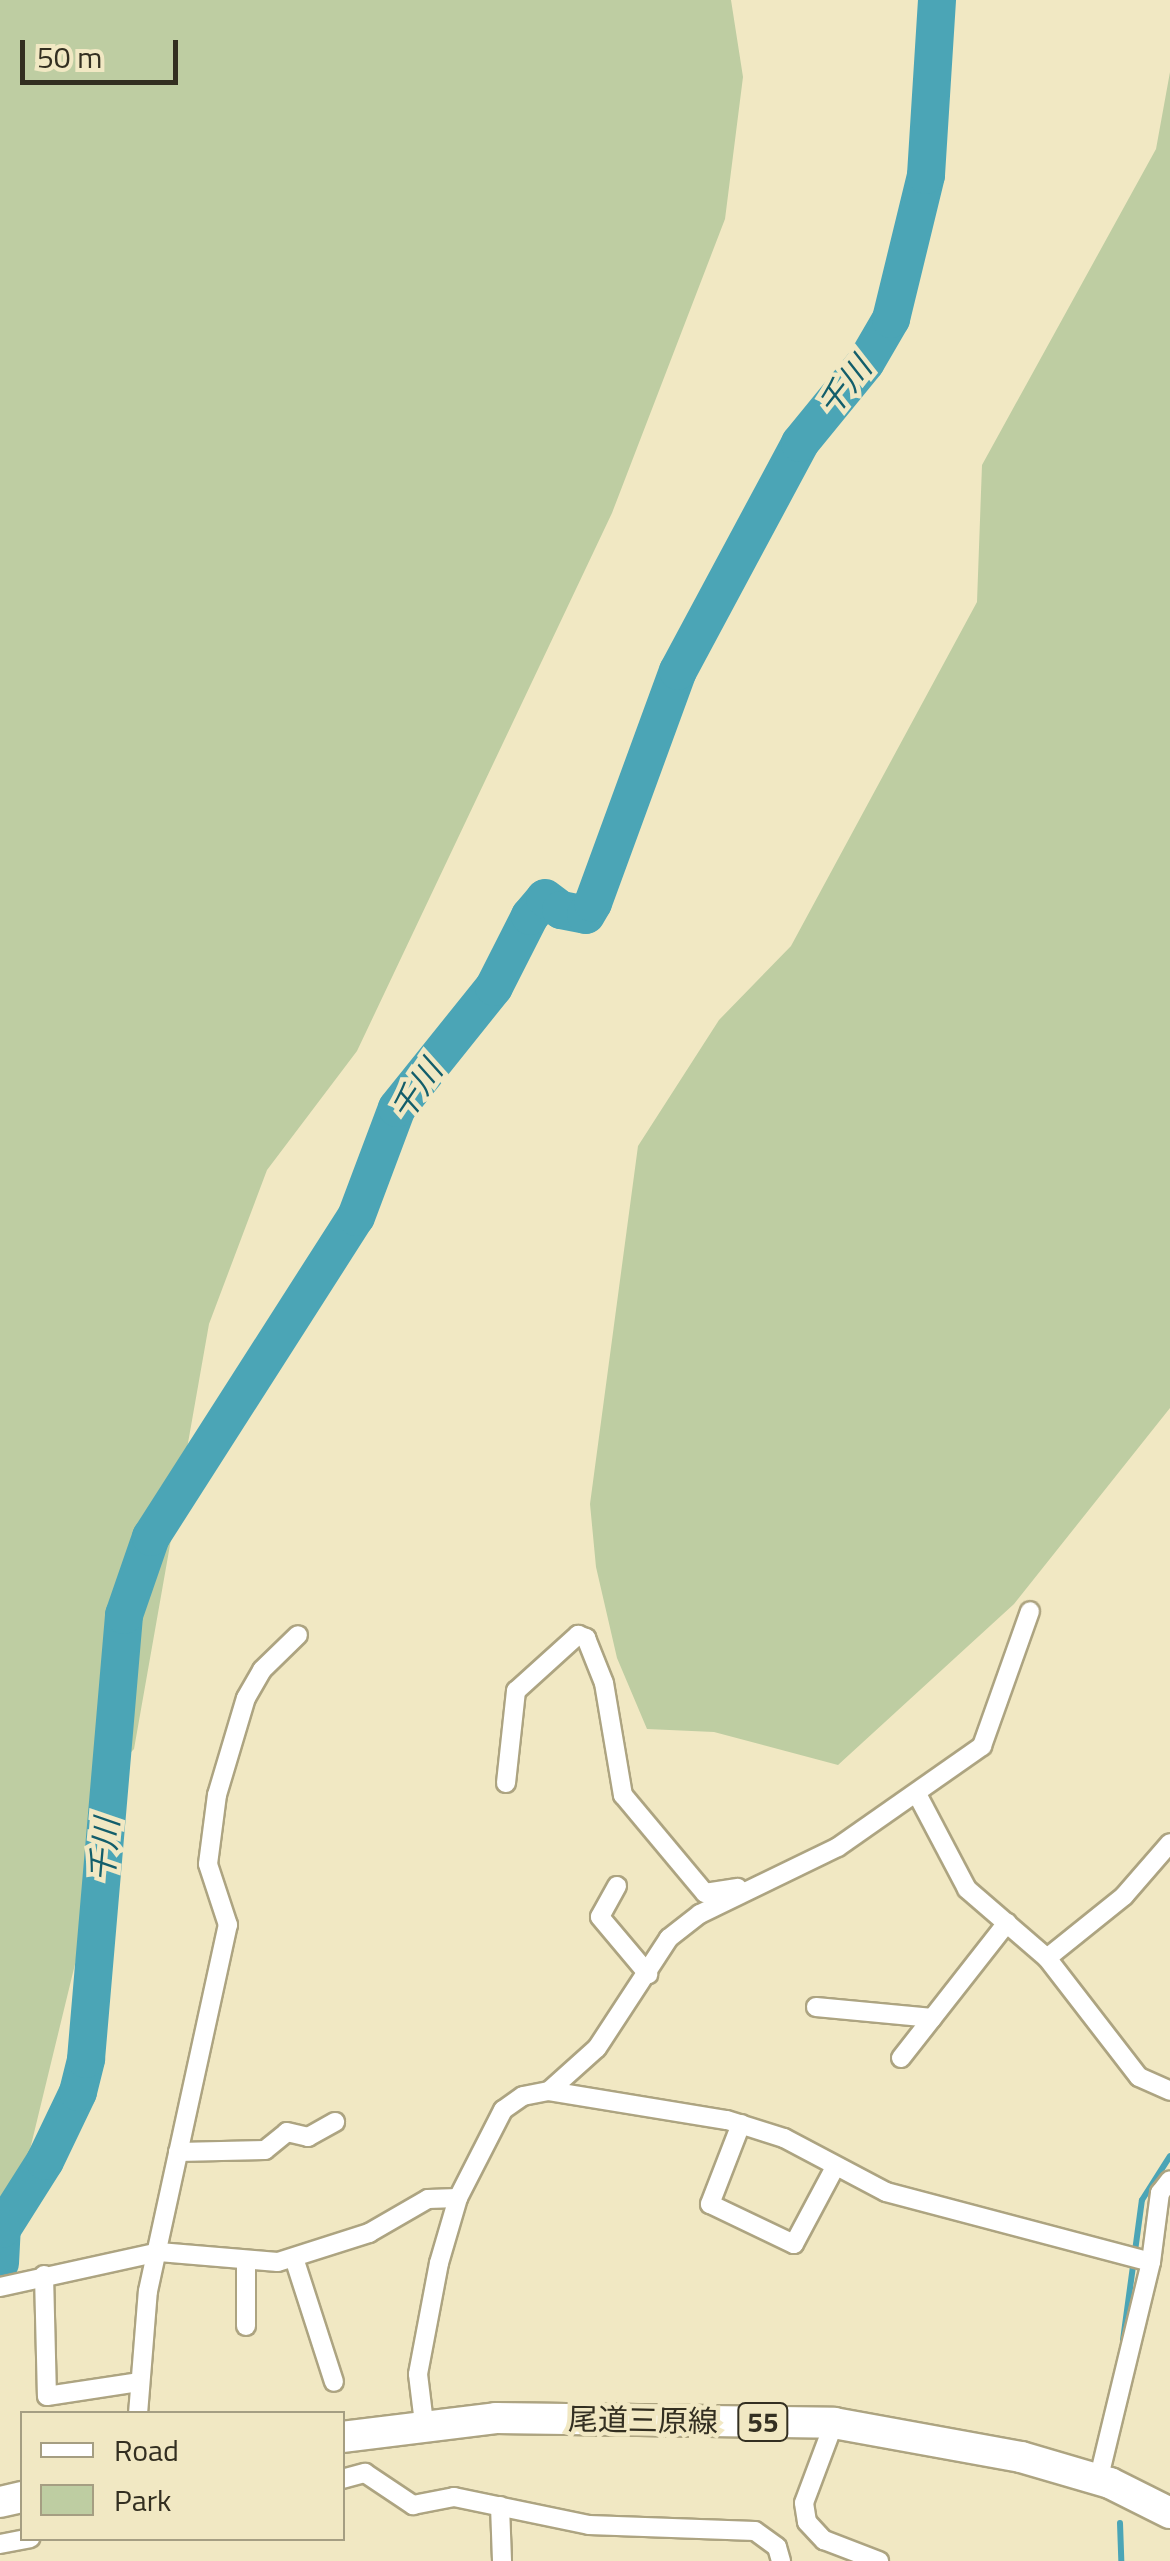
<!DOCTYPE html>
<meta charset="utf-8">
<style>
body{margin:0}
#map{position:relative;width:1170px;height:2561px;overflow:hidden;background:#f1e8c3;font-family:"Titillium Web","Noto Sans JP",sans-serif}
div>[style]{position:absolute}
.green>*{inset:0;background:#becda2}
.stream>*{height:6px;margin:-3px;padding:0 3px;transform-origin:3px;border-radius:3px;background:#4ba5b6}
.river>*{height:38px;margin:-19px;padding:0 19px;transform-origin:19px;border-radius:19px;background:#4ba5b6}
.roads{filter:drop-shadow(2px 0 #ada481) drop-shadow(-2px 0 #ada481) drop-shadow(0 2px #ada481) drop-shadow(0 -2px #ada481)}
.street>*{height:18px;margin:-9px;padding:0 9px;transform-origin:9px;border-radius:9px;background:#fff}
.primary>*{height:30px;margin:-15px;padding:0 15px;transform-origin:15px;border-radius:15px;background:#fff}
span{translate:-50% -50%;white-space:nowrap;text-align:center;line-height:1.15;-webkit-text-stroke:9px #f1e8c3;paint-order:stroke}
.shield-label span{padding:2px 8px;background:#f1e8c3;border:2px solid;border-radius:8px;-webkit-text-stroke-width:0}
.shield-label{font-size:28px;color:#332f21;font-weight:700}
.street-label{font-size:30px;color:#332f21}
.water-label{font-size:32px;color:#135e6b;font-style:italic}
.legend{position:absolute;left:20px;top:2411px;width:325px;height:130px;box-sizing:border-box;background:#f1e8c3;border:2px solid #a59e82;margin:0;padding:12px 18px;list-style:none;font-size:30px;color:#332f21}
.legend li{display:flex;align-items:center;gap:20px;height:50px}
.legend b{width:50px;border:2px solid #a59e82}
.scale{position:absolute;left:20px;top:40px;width:158px;height:45px;box-sizing:border-box;border:5px solid #332f21;border-top:0;padding-left:12px;font-size:30px;line-height:35px;white-space:nowrap;color:#332f21;-webkit-text-stroke:8px #f1e8c3;paint-order:stroke}
</style>
<div id="map">
<div class="green">
<div style="clip-path:polygon(0 0,731px 0,743px 77px,725px 219px,612px 513px,357px 1051px,267px 1170px,209px 1324px,134px 1749px,98px 1787px,76px 1960px,9px 2236px,0 2240px)"></div>
<div style="clip-path:polygon(1170px 72px,1170px 1408px,1014px 1604px,838px 1765px,714px 1732px,647px 1729px,617px 1658px,596px 1567px,590px 1504px,638px 1146px,719px 1020px,791px 946px,977px 602px,982px 465px,1156px 149px)"></div>
</div>
<div class="stream">
<div style="left:1123px;top:2340px;width:141px;rotate:-82.3deg"></div>
<div style="left:1142px;top:2200px;width:52px;rotate:-57.5deg"></div>
<div style="left:1120px;top:2523px;width:38px;rotate:88deg"></div>
</div>
<div class="river">
<div style="left:0;top:2263px;width:34px;rotate:-87deg"></div>
<div style="left:2px;top:2229px;width:80px;rotate:-57.7deg"></div>
<div style="left:45px;top:2161px;width:76px;rotate:-64.4deg"></div>
<div style="left:78px;top:2092px;width:34px;rotate:-76deg"></div>
<div style="left:86px;top:2059px;width:446px;rotate:-85.1deg"></div>
<div style="left:124px;top:1615px;width:83px;rotate:-70.9deg"></div>
<div style="left:151px;top:1537px;width:380px;rotate:-57.4deg"></div>
<div style="left:356px;top:1217px;width:116px;rotate:-69.4deg"></div>
<div style="left:397px;top:1108px;width:155px;rotate:-51.3deg"></div>
<div style="left:494px;top:987px;width:80px;rotate:-63.1deg"></div>
<div style="left:530px;top:916px;width:23px;rotate:-50deg"></div>
<div style="left:545px;top:898px;width:20px;rotate:37deg"></div>
<div style="left:561px;top:910px;width:25px;rotate:11deg"></div>
<div style="left:586px;top:915px;width:14px;rotate:-60deg"></div>
<div style="left:593px;top:903px;width:247px;rotate:-69.9deg"></div>
<div style="left:678px;top:671px;width:259px;rotate:-61.8deg"></div>
<div style="left:800px;top:443px;width:104px;rotate:-50.8deg"></div>
<div style="left:866px;top:362px;width:50px;rotate:-59.8deg"></div>
<div style="left:891px;top:319px;width:148px;rotate:-76.3deg"></div>
<div style="left:926px;top:175px;width:175px;rotate:-86.4deg"></div>
</div>
<div class="roads">
<div class="street">
<div style="left:506px;top:1783px;width:93px;rotate:-83.8deg"></div>
<div style="left:516px;top:1691px;width:84px;rotate:-42.1deg"></div>
<div style="left:578px;top:1635px;width:9px;rotate:21deg"></div>
<div style="left:586px;top:1638px;width:48px;rotate:68.2deg"></div>
<div style="left:604px;top:1683px;width:114px;rotate:80.4deg"></div>
<div style="left:623px;top:1795px;width:128px;rotate:50.1deg"></div>
<div style="left:705px;top:1893px;width:33px;rotate:-9deg"></div>
<div style="left:917px;top:1794px;width:107px;rotate:62.2deg"></div>
<div style="left:967px;top:1889px;width:106px;rotate:40.8deg"></div>
<div style="left:1047px;top:1958px;width:150px;rotate:52.3deg"></div>
<div style="left:1139px;top:2077px;width:34px;rotate:24deg"></div>
<div style="left:617px;top:1886px;width:35px;rotate:119deg"></div>
<div style="left:600px;top:1917px;width:75px;rotate:49.9deg"></div>
<div style="left:1047px;top:1958px;width:99px;rotate:-38.8deg"></div>
<div style="left:1124px;top:1896px;width:70px;rotate:-49deg"></div>
<div style="left:816px;top:2007px;width:117px;rotate:5.4deg"></div>
<div style="left:901px;top:2058px;width:172px;rotate:-51.9deg"></div>
<div style="left:549px;top:2091px;width:180px;rotate:9.3deg"></div>
<div style="left:727px;top:2120px;width:60px;rotate:17.5deg"></div>
<div style="left:784px;top:2138px;width:115px;rotate:27.9deg"></div>
<div style="left:886px;top:2192px;width:274px;rotate:14.8deg"></div>
<div style="left:741px;top:2124px;width:86px;rotate:111.2deg"></div>
<div style="left:710px;top:2204px;width:93px;rotate:25.5deg"></div>
<div style="left:794px;top:2244px;width:85px;rotate:-61.9deg"></div>
<div style="left:178px;top:2152px;width:87px;rotate:-1.3deg"></div>
<div style="left:265px;top:2150px;width:28px;rotate:-39deg"></div>
<div style="left:287px;top:2132px;width:22px;rotate:13deg"></div>
<div style="left:308px;top:2137px;width:31px;rotate:-29deg"></div>
<div style="left:294px;top:2258px;width:130px;rotate:72.1deg"></div>
<div style="left:246px;top:2261px;width:65px;rotate:90deg"></div>
<div style="left:44px;top:2275px;width:121px;rotate:88.6deg"></div>
<div style="left:47px;top:2396px;width:94px;rotate:-8.6deg"></div>
<div style="left:0;top:2287px;width:163px;rotate:-12.4deg"></div>
<div style="left:159px;top:2252px;width:119px;rotate:4.8deg"></div>
<div style="left:278px;top:2262px;width:96px;rotate:-17.7deg"></div>
<div style="left:369px;top:2233px;width:68px;rotate:-30deg"></div>
<div style="left:428px;top:2199px;width:30px;rotate:-2deg"></div>
<div style="left:138px;top:2414px;width:123px;rotate:-85.4deg"></div>
<div style="left:148px;top:2291px;width:375px;rotate:-77.7deg"></div>
<div style="left:228px;top:1925px;width:64px;rotate:-108.2deg"></div>
<div style="left:208px;top:1864px;width:70px;rotate:-82.6deg"></div>
<div style="left:217px;top:1795px;width:101px;rotate:-73.4deg"></div>
<div style="left:246px;top:1698px;width:32px;rotate:-60deg"></div>
<div style="left:262px;top:1670px;width:50px;rotate:-44.2deg"></div>
<div style="left:424px;top:2423px;width:49px;rotate:-97deg"></div>
<div style="left:418px;top:2374px;width:113px;rotate:-79.3deg"></div>
<div style="left:439px;top:2263px;width:68px;rotate:-73.7deg"></div>
<div style="left:458px;top:2198px;width:99px;rotate:-62.9deg"></div>
<div style="left:503px;top:2110px;width:24px;rotate:-35deg"></div>
<div style="left:523px;top:2096px;width:26px;rotate:-11deg"></div>
<div style="left:549px;top:2091px;width:64px;rotate:-41.9deg"></div>
<div style="left:597px;top:2048px;width:131px;rotate:-56.8deg"></div>
<div style="left:669px;top:1938px;width:39px;rotate:-38deg"></div>
<div style="left:700px;top:1914px;width:153px;rotate:-25.9deg"></div>
<div style="left:838px;top:1847px;width:176px;rotate:-35deg"></div>
<div style="left:982px;top:1746px;width:143px;rotate:-70.4deg"></div>
<div style="left:834px;top:2423px;width:85px;rotate:110.6deg"></div>
<div style="left:804px;top:2503px;width:19px;rotate:81deg"></div>
<div style="left:807px;top:2522px;width:25px;rotate:47deg"></div>
<div style="left:824px;top:2540px;width:59px;rotate:20.9deg"></div>
<div style="left:342px;top:2479px;width:24px;rotate:-15deg"></div>
<div style="left:365px;top:2473px;width:58px;rotate:33.7deg"></div>
<div style="left:413px;top:2505px;width:42px;rotate:-11deg"></div>
<div style="left:454px;top:2497px;width:138px;rotate:11.7deg"></div>
<div style="left:589px;top:2525px;width:166px;rotate:2.1deg"></div>
<div style="left:755px;top:2531px;width:27px;rotate:36deg"></div>
<div style="left:777px;top:2547px;width:15px;rotate:74deg"></div>
<div style="left:1098px;top:2481px;width:225px;rotate:-76.4deg"></div>
<div style="left:1151px;top:2262px;width:70px;rotate:-82.6deg"></div>
<div style="left:1160px;top:2193px;width:16px;rotate:-52deg"></div>
<div style="left:500px;top:2506px;width:55px;rotate:87.9deg"></div>
<div style="left:0;top:2544px;width:31px;rotate:-11deg"></div>
</div>
<div class="primary">
<div style="left:342px;top:2437px;width:155px;rotate:-7deg"></div>
<div style="left:496px;top:2418px;width:338px;rotate:0.8deg"></div>
<div style="left:834px;top:2423px;width:190px;rotate:10.3deg"></div>
<div style="left:1021px;top:2457px;width:93px;rotate:16.3deg"></div>
<div style="left:1110px;top:2483px;width:67px;rotate:26.6deg"></div>
<div style="left:0;top:2502px;width:23px;rotate:-13deg"></div>
</div>
</div>
<div class="shield-label">
<span style="left:763px;top:2422px">55</span>
</div>
<div class="street-label">
<span style="left:643px;top:2420px;rotate:1deg">尾道三原線</span>
</div>
<div class="water-label">
<span style="left:844px;top:386px;rotate:-52deg">千川</span>
<span style="left:416px;top:1090px;rotate:-56deg">千川</span>
<span style="left:104px;top:1850px;rotate:-85deg">千川</span>
</div>
<ul class="legend">
<li><b style="height:12px;background:#fff"></b>Road</li>
<li><b style="height:28px;background:#becda2"></b>Park</li>
</ul>
<div class="scale">50 m</div>
</div>
